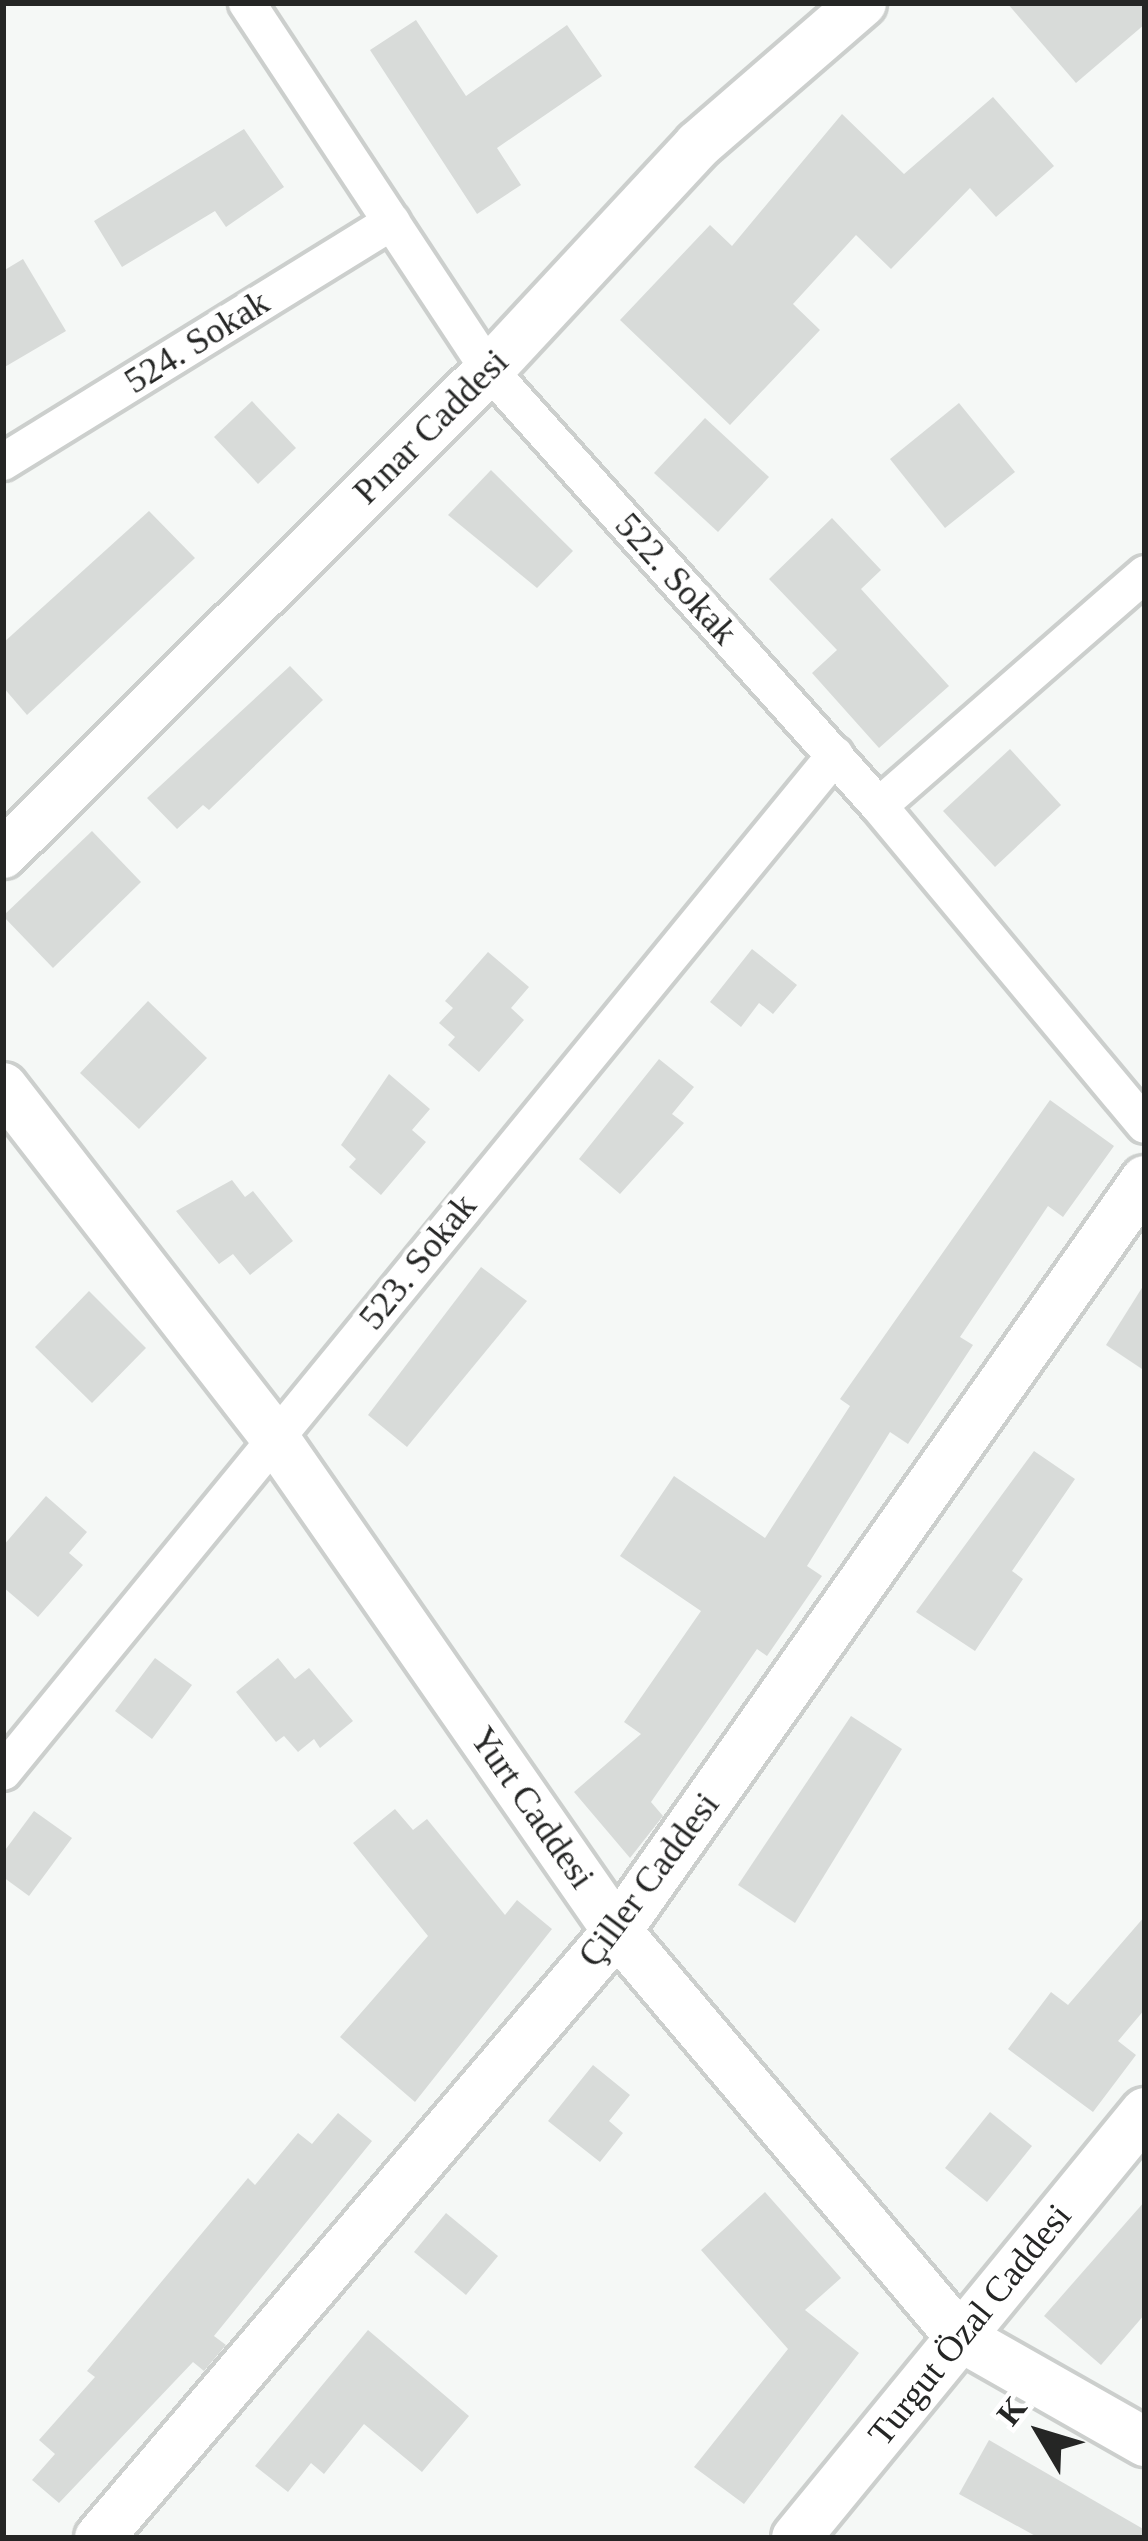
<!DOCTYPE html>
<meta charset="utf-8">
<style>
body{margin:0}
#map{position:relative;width:1148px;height:2541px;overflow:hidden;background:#f5f8f6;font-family:Georgia,serif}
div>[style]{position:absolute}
.building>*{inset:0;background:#d8dbd9}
.roads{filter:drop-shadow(3px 0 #cccfcd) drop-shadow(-3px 0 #cccfcd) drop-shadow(0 3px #cccfcd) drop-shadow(0 -3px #cccfcd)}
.street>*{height:36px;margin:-18px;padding:0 18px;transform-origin:18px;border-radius:18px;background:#fff}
.secondary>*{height:48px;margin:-24px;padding:0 24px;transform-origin:24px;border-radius:24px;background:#fff}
span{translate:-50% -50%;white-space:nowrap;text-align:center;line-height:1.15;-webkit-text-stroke:9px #fff;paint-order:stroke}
.street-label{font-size:36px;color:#252625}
.frame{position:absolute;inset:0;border:6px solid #252625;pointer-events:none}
.north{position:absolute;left:980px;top:2373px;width:120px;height:120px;-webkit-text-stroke:9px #fff;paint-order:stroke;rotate:308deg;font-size:33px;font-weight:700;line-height:48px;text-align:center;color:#252625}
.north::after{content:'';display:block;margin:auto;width:42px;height:54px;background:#252625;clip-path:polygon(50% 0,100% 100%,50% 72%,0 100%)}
</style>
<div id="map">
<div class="building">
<div style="clip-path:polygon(1007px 3px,1145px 3px,1145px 24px,1076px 83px)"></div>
<div style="clip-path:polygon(416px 20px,466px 96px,567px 25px,602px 76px,497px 148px,521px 185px,477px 214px,370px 50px)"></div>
<div style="clip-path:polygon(993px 97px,1054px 166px,996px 217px,970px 188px,891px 269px,856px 235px,793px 304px,820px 330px,730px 425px,620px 320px,710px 225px,732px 246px,842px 114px,904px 174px)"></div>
<div style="clip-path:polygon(244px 129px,284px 187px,226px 227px,215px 211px,122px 267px,94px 221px)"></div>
<div style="clip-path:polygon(23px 259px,66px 331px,3px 368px,3px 271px)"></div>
<div style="clip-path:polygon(252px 401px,296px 448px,258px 484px,214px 437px)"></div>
<div style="clip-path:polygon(959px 403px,1015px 472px,945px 528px,890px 459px)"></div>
<div style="clip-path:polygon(705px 418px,769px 477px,718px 532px,654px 473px)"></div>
<div style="clip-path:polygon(491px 470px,573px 551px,537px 588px,448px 515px)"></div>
<div style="clip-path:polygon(149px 511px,195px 558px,27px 715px,3px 687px,3px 643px)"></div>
<div style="clip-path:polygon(832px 518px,881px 570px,861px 589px,949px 686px,879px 748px,812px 673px,837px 650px,769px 579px)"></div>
<div style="clip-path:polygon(290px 666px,323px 700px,209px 810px,203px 805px,177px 829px,147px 798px)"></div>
<div style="clip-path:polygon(1010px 749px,1061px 805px,995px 867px,943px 811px)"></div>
<div style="clip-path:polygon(92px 831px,141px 882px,53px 968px,3px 916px)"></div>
<div style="clip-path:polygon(752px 949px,797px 985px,773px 1014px,759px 1003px,741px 1027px,710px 1002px)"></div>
<div style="clip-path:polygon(488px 952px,529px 987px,511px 1008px,524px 1020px,479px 1072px,448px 1045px,455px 1037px,439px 1023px,453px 1008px,445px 1001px)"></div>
<div style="clip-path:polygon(148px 1001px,207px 1058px,139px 1129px,80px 1073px)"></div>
<div style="clip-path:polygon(659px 1059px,694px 1087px,672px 1114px,684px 1123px,620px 1194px,579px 1159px)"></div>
<div style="clip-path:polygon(389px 1074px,430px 1109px,412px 1130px,426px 1142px,381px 1195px,349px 1167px,356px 1159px,341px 1145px)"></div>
<div style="clip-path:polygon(1050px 1100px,1114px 1146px,1063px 1217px,1048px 1206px,960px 1337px,973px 1345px,908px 1444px,890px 1432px,807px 1566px,822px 1576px,767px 1656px,757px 1649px,651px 1802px,663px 1816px,630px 1858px,574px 1792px,641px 1734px,624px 1722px,701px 1611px,620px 1556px,674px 1476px,765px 1538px,850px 1406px,840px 1399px)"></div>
<div style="clip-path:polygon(232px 1180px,245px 1197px,253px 1191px,293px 1241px,250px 1275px,233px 1254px,219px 1264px,176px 1211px)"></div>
<div style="clip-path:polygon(481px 1267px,527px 1301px,407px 1447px,368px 1415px)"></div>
<div style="clip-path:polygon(1145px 1283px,1145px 1371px,1106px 1345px)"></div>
<div style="clip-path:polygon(89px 1291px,146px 1348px,92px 1403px,35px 1347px)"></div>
<div style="clip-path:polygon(1034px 1451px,1075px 1479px,1012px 1571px,1023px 1579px,975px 1651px,916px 1612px)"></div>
<div style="clip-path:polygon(46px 1496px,87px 1532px,69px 1553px,83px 1565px,38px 1617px,3px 1587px,3px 1546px)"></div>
<div style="clip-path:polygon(155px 1658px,192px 1685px,152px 1739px,115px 1711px)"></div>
<div style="clip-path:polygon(278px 1658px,295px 1679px,309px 1668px,353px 1721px,320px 1748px,314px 1739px,298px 1752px,284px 1736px,276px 1742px,236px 1692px)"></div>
<div style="clip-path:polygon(851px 1716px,902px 1749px,795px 1923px,738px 1885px)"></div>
<div style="clip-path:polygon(395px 1809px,413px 1830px,427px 1819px,505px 1915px,517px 1900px,552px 1929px,415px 2102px,340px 2037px,428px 1936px,353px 1843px)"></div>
<div style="clip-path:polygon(34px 1811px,72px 1838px,29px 1896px,3px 1877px,3px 1853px)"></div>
<div style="clip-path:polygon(1145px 1916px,1145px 2009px,1118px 2041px,1136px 2055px,1093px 2112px,1008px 2049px,1051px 1992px,1068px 2005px)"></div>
<div style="clip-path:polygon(593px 2065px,630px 2095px,609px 2121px,623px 2133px,600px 2162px,548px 2121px)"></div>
<div style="clip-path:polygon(990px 2112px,1032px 2146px,987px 2202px,945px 2168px)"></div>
<div style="clip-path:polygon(338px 2113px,372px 2141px,214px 2336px,226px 2345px,204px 2371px,193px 2362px,59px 2503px,32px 2480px,55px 2454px,39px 2440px,95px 2377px,87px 2371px,248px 2178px,255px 2185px,298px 2133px,312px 2144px)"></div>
<div style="clip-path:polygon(765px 2192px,841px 2278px,805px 2310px,859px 2353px,744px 2504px,694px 2467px,788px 2349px,701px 2250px)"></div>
<div style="clip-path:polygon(1145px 2201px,1145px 2314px,1101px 2365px,1044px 2316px)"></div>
<div style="clip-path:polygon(446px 2213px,498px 2256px,466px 2295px,414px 2252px)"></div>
<div style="clip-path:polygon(368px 2330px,469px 2416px,422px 2472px,364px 2424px,324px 2474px,311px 2463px,288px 2492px,255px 2466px)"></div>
<div style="clip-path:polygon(989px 2440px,1145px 2530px,1145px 2538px,1039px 2538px,959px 2494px)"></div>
</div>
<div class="roads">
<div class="street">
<div style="left:247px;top:3px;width:440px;rotate:56.6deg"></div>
<div style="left:489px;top:370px;width:585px;rotate:48.19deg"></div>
<div style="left:879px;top:806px;width:415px;rotate:50.2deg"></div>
<div style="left:3px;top:462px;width:457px;rotate:-31.7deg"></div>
<div style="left:879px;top:806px;width:353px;rotate:-41.1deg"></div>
<div style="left:3px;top:1772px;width:1314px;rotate:-50.71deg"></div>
</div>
<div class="secondary">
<div style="left:3px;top:854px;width:686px;rotate:-44.88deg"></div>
<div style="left:489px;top:370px;width:307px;rotate:-47.1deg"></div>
<div style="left:698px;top:145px;width:217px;rotate:-40.9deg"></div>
<div style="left:3px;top:1087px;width:443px;rotate:52.2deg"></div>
<div style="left:274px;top:1437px;width:601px;rotate:55.23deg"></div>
<div style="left:617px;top:1931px;width:531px;rotate:49.81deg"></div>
<div style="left:960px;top:2337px;width:213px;rotate:29.6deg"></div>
<div style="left:99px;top:2538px;width:798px;rotate:-49.52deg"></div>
<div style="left:617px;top:1931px;width:918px;rotate:-54.89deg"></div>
<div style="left:796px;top:2538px;width:551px;rotate:-50.67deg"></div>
</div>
</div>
<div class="street-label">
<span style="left:197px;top:342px;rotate:-32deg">524. Sokak</span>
<span style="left:431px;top:427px;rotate:-45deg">Pınar Caddesi</span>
<span style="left:676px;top:579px;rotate:48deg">522. Sokak</span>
<span style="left:418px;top:1262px;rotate:-51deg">523. Sokak</span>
<span style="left:532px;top:1808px;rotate:55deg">Yurt Caddesi</span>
<span style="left:649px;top:1880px;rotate:-53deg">Çiller Caddesi</span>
<span style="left:970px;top:2325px;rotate:-51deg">Turgut Özal Caddesi</span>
</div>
<div class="frame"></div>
<div class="north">K</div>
</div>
